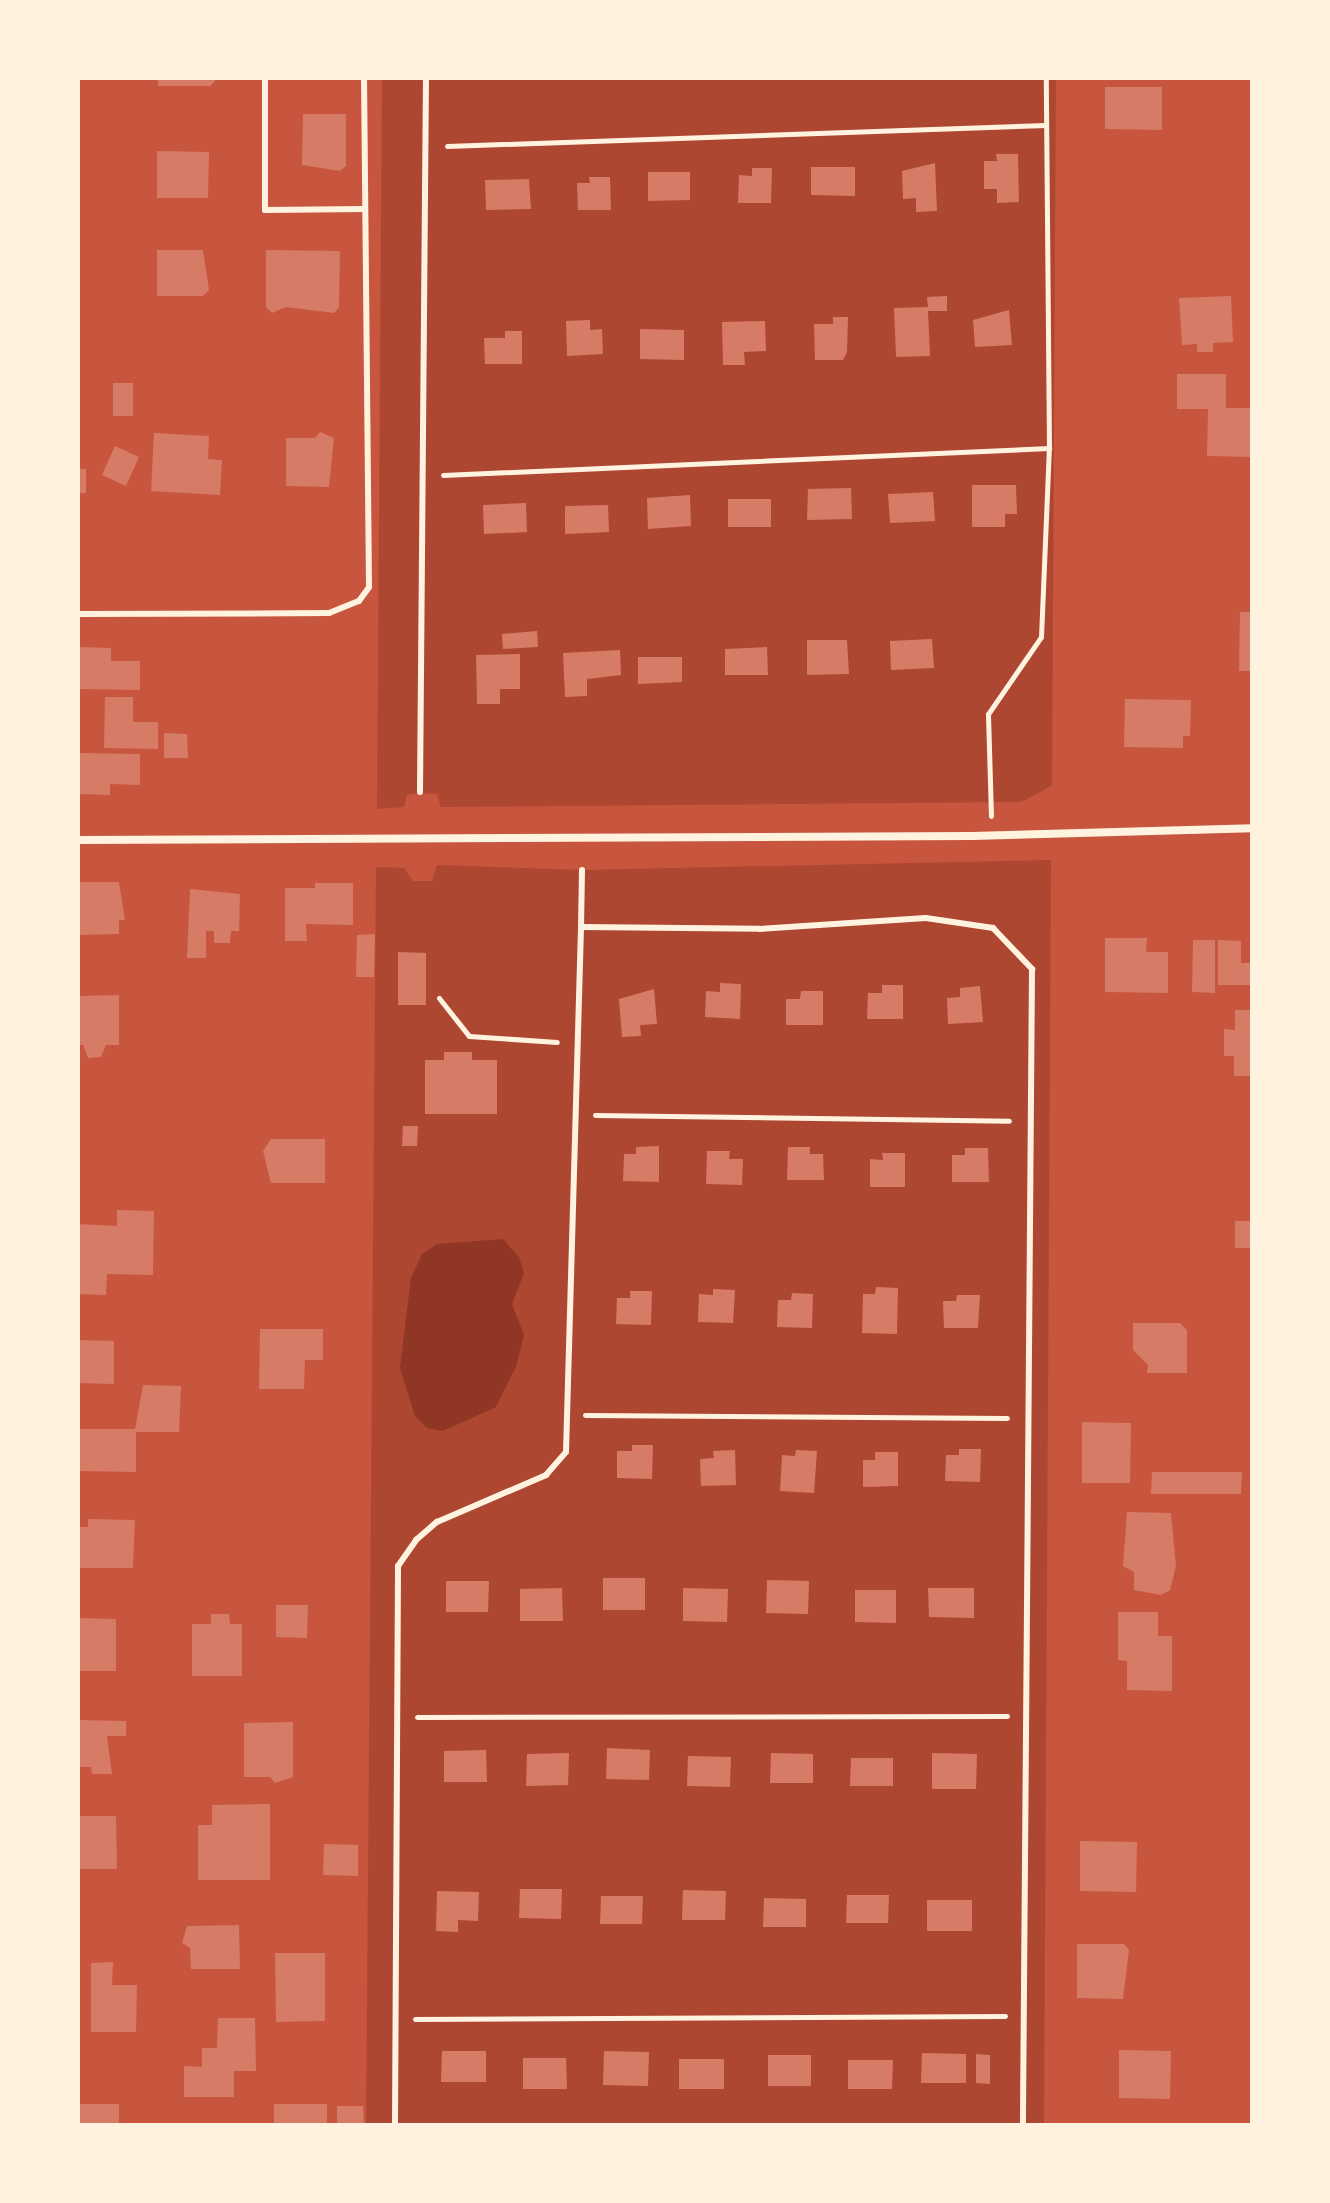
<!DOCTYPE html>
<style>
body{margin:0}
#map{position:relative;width:1330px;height:2203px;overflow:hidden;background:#c8553d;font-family:"IBM Plex Sans",sans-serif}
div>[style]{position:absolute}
.green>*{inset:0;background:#ae4732}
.water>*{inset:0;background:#8f3625}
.building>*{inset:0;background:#d67c66}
.path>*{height:5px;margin:-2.5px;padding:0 2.5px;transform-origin:2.5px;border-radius:2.5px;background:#fff3e0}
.service>*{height:6px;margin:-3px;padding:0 3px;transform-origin:3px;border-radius:3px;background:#fff3e0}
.minor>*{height:8px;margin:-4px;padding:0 4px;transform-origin:4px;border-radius:4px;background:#fff3e0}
span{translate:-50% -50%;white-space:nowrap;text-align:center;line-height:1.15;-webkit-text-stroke:8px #fff3e0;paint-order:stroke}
.frame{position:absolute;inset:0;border:80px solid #fff3e0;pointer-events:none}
</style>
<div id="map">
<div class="green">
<div style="clip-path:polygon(382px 78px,1056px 78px,1052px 786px,1021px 802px,441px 807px,437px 794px,420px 793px,407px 795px,404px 807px,377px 809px)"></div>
<div style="clip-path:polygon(1051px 860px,1044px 2125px,366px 2125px,376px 867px,404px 868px,413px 881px,432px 881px,437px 865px,582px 870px)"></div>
</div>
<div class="water">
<div style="clip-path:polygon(503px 1239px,519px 1257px,524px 1273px,512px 1304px,524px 1335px,516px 1367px,496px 1407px,443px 1431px,427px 1428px,415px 1416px,400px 1368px,411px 1278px,422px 1254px,437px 1244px)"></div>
</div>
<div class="building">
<div style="clip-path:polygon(158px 78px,215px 78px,215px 81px,210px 86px,158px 86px)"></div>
<div style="clip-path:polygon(1105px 87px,1162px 87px,1162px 130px,1105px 129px)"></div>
<div style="clip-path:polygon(303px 114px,346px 114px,346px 166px,340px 171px,302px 165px)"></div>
<div style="clip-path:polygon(157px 151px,209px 152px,208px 198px,157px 198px)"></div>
<div style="clip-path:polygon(996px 154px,1018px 154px,1019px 202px,997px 203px,997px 189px,984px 189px,984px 161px,997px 161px)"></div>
<div style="clip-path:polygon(935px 163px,937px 211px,916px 212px,916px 198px,903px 199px,902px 171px)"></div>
<div style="clip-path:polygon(811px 167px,855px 167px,855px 196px,811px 195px)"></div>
<div style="clip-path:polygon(752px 168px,772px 168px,771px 203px,738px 203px,739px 175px,752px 176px)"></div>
<div style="clip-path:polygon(648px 172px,690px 172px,690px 200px,648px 201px)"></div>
<div style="clip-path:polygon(589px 177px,610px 177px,611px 210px,578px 210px,577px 183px,590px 183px)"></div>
<div style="clip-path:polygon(529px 179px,531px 209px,486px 210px,485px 180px)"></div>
<div style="clip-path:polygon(157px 250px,203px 250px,209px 290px,203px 296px,157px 296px)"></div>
<div style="clip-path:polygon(266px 250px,340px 251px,339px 307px,334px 313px,286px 307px,272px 313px,266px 307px)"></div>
<div style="clip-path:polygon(947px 296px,947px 311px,928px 311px,930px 356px,896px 357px,894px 308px,928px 307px,927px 297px)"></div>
<div style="clip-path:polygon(1231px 296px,1233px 342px,1213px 343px,1213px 352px,1197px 352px,1197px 344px,1182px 345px,1179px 298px)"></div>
<div style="clip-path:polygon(1009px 310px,1012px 345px,975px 347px,973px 320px)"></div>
<div style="clip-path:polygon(833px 317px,848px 317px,847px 352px,843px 360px,815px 360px,814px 324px,833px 324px)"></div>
<div style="clip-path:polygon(590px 320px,590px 330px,602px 329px,603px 354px,567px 356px,566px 321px)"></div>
<div style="clip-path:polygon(765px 321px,766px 351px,744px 352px,745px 365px,723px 365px,722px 322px)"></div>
<div style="clip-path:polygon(640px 329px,684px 330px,684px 360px,640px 359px)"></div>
<div style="clip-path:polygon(505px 331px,522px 331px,522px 364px,485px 364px,484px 338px,505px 338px)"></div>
<div style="clip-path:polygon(1177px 374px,1226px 374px,1226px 408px,1252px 408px,1252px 457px,1207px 456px,1208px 409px,1177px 409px)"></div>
<div style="clip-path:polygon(113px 383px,133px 383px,133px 416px,113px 416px)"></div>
<div style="clip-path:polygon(320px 432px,334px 438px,329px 487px,286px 486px,286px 438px,315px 438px)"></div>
<div style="clip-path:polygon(154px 433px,209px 436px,208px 459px,222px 460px,220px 495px,151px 491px)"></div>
<div style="clip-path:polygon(115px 446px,139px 457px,126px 486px,102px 475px)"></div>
<div style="clip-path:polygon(78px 469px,86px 469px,86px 493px,78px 493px)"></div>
<div style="clip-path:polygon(972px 485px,1016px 485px,1017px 514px,1005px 514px,1005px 527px,972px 527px)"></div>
<div style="clip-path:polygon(851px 488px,852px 519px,807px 520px,808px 489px)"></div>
<div style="clip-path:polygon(933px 492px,935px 521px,890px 523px,888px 494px)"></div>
<div style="clip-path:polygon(690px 495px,691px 526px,648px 529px,647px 498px)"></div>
<div style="clip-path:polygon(728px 499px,771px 499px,771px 527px,728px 527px)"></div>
<div style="clip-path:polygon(526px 503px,527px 532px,484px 534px,483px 505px)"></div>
<div style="clip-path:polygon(608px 505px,609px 532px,565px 534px,565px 506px)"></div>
<div style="clip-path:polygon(1240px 612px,1252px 612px,1252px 671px,1239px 671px)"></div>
<div style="clip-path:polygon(537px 631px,538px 647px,503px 649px,502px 634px)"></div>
<div style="clip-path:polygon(932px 639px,934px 668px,891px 670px,890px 641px)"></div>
<div style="clip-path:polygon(807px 640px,847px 640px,849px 674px,807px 675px)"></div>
<div style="clip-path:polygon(78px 647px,111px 648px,111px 661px,140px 661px,140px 690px,78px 689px)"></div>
<div style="clip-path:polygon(767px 647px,768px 675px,725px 675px,725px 649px)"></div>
<div style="clip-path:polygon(620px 650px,621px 675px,587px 679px,587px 696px,565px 697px,563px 653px)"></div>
<div style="clip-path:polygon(520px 654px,520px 689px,500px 689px,500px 704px,477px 704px,476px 655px)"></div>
<div style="clip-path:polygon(638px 657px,682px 657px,682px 682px,638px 684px)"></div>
<div style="clip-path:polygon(105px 697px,133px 697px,133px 722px,158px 722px,158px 749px,104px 748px)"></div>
<div style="clip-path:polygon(1125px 699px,1191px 700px,1190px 736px,1183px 736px,1183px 748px,1124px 747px)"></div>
<div style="clip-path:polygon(164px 733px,187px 734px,188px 758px,164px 758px)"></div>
<div style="clip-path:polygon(78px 753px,140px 754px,140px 785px,110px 784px,110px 795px,78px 794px)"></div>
<div style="clip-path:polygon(78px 882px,119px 882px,125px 920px,119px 920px,119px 934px,78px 935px)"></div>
<div style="clip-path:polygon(315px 883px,353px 883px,353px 925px,306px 924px,307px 941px,285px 941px,285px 888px,315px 888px)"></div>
<div style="clip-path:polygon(190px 889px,240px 894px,239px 931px,231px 931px,230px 943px,214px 943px,214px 931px,206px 931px,206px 958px,187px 958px)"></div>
<div style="clip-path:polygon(375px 934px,374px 977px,356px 977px,357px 935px)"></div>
<div style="clip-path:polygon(1105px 938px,1147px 938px,1146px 952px,1168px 952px,1168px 993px,1105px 992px)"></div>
<div style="clip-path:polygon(1193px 940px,1215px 940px,1215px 993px,1192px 992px)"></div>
<div style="clip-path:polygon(1218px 940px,1241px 941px,1241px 963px,1252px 963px,1252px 985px,1218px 985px)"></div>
<div style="clip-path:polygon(398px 952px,426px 953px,426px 1005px,398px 1005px)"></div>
<div style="clip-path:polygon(720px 983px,741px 984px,740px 1019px,705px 1017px,706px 991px,720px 992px)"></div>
<div style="clip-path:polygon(882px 985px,903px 985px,903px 1019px,867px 1019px,868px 993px,882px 993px)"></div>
<div style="clip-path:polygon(980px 986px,983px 1022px,948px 1024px,947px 998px,960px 997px,960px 988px)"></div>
<div style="clip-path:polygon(654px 989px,657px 1024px,640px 1025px,641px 1036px,622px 1037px,619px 999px)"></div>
<div style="clip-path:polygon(801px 991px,823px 991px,823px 1025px,786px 1025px,786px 999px,800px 999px)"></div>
<div style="clip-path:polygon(119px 995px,119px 1045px,106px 1045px,101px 1057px,88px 1058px,83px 1045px,78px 1045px,78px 996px)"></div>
<div style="clip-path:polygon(1235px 1010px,1252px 1010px,1252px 1076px,1234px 1076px,1234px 1056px,1224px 1056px,1224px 1029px,1235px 1030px)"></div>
<div style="clip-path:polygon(444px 1052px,472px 1052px,472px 1060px,497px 1060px,497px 1114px,425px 1114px,425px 1060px,444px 1060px)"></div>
<div style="clip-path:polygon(403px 1126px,418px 1126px,417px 1146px,402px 1146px)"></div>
<div style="clip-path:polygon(271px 1139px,325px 1139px,325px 1183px,271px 1183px,263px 1151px)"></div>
<div style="clip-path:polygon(659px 1146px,659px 1182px,623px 1181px,624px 1154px,636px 1154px,636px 1147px)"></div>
<div style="clip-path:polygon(788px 1147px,810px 1147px,810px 1154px,823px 1154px,824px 1180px,787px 1180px)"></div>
<div style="clip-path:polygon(965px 1148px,988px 1148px,989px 1182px,952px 1182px,952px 1155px,965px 1155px)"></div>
<div style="clip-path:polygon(707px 1151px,730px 1151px,729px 1159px,743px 1159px,742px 1185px,706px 1184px)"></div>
<div style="clip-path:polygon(882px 1153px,905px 1153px,905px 1187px,870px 1187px,870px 1159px,883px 1160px)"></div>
<div style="clip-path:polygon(117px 1210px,154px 1211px,153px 1275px,107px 1274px,106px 1295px,78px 1294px,78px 1224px,117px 1226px)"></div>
<div style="clip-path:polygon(1235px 1221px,1252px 1221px,1252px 1248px,1235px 1248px)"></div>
<div style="clip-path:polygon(876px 1287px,898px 1288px,897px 1334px,862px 1333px,863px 1294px,875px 1294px)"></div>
<div style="clip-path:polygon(713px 1289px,735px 1290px,733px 1323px,698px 1322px,699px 1294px,713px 1295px)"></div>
<div style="clip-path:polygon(630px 1291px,652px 1291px,651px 1325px,616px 1324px,617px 1298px,630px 1298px)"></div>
<div style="clip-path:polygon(792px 1293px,813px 1294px,812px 1328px,777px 1327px,778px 1300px,791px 1300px)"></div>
<div style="clip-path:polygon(957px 1295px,980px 1295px,978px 1328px,944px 1328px,943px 1301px,956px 1301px)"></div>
<div style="clip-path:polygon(1133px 1323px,1180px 1323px,1187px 1330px,1187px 1373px,1147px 1373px,1148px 1365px,1133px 1350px)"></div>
<div style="clip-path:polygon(260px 1329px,323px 1329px,323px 1360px,305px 1360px,304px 1389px,259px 1389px)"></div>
<div style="clip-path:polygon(78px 1340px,114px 1341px,114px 1384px,78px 1383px)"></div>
<div style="clip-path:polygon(143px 1385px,181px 1386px,179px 1432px,136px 1432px,136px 1472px,78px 1471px,78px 1429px,135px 1429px)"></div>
<div style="clip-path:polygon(1082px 1422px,1131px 1423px,1130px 1483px,1082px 1483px)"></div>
<div style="clip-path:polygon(632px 1445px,653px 1445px,652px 1479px,617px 1478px,617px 1451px,632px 1451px)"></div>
<div style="clip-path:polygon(959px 1449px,981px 1449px,980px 1482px,945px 1481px,946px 1455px,959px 1455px)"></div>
<div style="clip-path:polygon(735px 1450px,736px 1485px,701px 1486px,700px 1459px,714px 1458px,713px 1451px)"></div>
<div style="clip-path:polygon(796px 1450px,817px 1451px,814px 1493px,780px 1491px,782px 1455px,795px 1456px)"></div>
<div style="clip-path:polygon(875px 1452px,898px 1452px,898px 1486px,863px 1487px,863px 1460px,875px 1460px)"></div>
<div style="clip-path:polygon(1152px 1472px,1242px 1472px,1241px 1494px,1151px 1494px)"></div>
<div style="clip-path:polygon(1127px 1512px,1171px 1513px,1176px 1566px,1170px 1590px,1161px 1595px,1134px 1590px,1134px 1572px,1123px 1566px)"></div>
<div style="clip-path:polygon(88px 1519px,135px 1520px,133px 1568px,78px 1568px,78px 1527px,88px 1527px)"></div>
<div style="clip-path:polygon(603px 1578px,645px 1578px,645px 1610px,603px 1610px)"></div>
<div style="clip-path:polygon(767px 1580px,809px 1581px,808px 1614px,766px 1613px)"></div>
<div style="clip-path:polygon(446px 1581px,489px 1581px,488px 1612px,446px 1612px)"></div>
<div style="clip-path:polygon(562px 1588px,563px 1621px,520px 1621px,520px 1589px)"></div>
<div style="clip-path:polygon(683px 1588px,728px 1589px,727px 1622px,683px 1621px)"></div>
<div style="clip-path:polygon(928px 1588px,974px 1588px,974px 1618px,929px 1617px)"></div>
<div style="clip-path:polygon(855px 1590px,896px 1590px,896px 1623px,855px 1622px)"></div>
<div style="clip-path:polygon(276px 1605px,308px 1605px,307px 1638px,276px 1637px)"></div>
<div style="clip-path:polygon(1118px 1612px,1158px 1612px,1158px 1636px,1172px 1636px,1172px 1691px,1127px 1690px,1127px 1661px,1118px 1660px)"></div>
<div style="clip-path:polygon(211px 1614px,229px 1614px,230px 1624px,242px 1624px,242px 1676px,192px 1676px,192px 1624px,211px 1624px)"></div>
<div style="clip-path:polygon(78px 1618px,116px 1619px,116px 1671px,78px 1671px)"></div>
<div style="clip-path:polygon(78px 1720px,126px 1721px,126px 1736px,107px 1736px,112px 1774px,92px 1774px,91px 1767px,78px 1767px)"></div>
<div style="clip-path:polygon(293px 1722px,293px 1777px,275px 1783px,270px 1777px,244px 1777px,244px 1723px)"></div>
<div style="clip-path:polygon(607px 1748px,650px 1750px,649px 1780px,606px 1779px)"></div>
<div style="clip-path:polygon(486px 1750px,487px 1782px,444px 1782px,444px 1751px)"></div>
<div style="clip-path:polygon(569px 1753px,568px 1785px,526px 1786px,527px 1754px)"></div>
<div style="clip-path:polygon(771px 1753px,813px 1754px,813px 1783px,770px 1783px)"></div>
<div style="clip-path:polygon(932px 1753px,977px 1754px,976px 1789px,932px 1789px)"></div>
<div style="clip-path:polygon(688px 1756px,731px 1757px,730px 1787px,687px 1786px)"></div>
<div style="clip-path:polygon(851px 1758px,893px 1758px,893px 1786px,850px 1786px)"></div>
<div style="clip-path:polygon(270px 1804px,270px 1880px,198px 1880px,198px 1825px,212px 1825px,212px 1805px)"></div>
<div style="clip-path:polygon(78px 1816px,116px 1816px,117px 1869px,78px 1869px)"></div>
<div style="clip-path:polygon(1080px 1841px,1137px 1842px,1136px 1892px,1080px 1891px)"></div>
<div style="clip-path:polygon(324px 1844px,358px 1845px,358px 1876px,323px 1875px)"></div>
<div style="clip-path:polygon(520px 1889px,562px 1889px,561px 1919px,519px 1918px)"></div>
<div style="clip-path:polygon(683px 1890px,726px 1891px,725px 1920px,682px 1920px)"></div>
<div style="clip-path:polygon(437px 1891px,479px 1892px,478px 1921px,458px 1920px,458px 1932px,436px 1931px)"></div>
<div style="clip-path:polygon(847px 1895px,889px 1895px,888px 1923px,846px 1923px)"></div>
<div style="clip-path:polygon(601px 1896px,643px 1896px,642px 1924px,600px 1924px)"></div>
<div style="clip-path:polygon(764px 1898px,806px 1899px,806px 1927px,763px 1927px)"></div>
<div style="clip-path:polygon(927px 1900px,972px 1900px,972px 1931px,927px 1931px)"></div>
<div style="clip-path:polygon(239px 1925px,240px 1969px,191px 1969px,190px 1948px,182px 1943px,187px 1926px)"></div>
<div style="clip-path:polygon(1077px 1944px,1124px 1944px,1129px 1950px,1123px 1999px,1077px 1998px)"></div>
<div style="clip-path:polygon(275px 1953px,325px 1953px,325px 2021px,276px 2022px)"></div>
<div style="clip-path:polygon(113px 1962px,112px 1985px,137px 1985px,136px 2032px,91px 2032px,91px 1963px)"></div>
<div style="clip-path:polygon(218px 2018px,255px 2018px,256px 2071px,234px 2071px,234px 2097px,184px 2097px,184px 2066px,202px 2067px,202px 2048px,217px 2048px)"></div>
<div style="clip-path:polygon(1119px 2050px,1171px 2051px,1170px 2099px,1119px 2098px)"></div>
<div style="clip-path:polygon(442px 2051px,486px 2051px,486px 2082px,441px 2082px)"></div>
<div style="clip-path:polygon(604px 2051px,649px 2052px,648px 2086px,603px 2085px)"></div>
<div style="clip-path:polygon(922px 2053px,966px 2054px,966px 2083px,921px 2083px)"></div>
<div style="clip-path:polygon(976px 2054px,990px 2055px,990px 2084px,976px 2083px)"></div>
<div style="clip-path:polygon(768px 2055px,811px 2055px,811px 2086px,768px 2086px)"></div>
<div style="clip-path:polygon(523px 2058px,566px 2058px,567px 2089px,523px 2089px)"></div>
<div style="clip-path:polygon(679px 2059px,724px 2059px,724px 2089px,679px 2089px)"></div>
<div style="clip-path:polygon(848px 2060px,893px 2060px,892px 2089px,848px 2089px)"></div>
<div style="clip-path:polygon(78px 2104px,119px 2104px,119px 2125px,78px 2125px)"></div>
<div style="clip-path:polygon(274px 2104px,327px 2104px,327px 2125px,274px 2125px)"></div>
<div style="clip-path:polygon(337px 2106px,363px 2106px,364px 2125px,337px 2125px)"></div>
</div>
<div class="path">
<div style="left:447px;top:146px;width:599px;rotate:-2.01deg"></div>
<div style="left:443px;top:475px;width:607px;rotate:-2.55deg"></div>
<div style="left:991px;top:816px;width:102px;rotate:-91.7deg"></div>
<div style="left:988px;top:714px;width:93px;rotate:-55.5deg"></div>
<div style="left:1041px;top:637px;width:189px;rotate:-87.6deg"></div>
<div style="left:1049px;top:448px;width:370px;rotate:-90.5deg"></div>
<div style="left:439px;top:998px;width:48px;rotate:51.7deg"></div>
<div style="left:469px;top:1036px;width:88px;rotate:3.9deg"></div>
<div style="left:595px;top:1115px;width:414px;rotate:0.8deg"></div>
<div style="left:585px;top:1415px;width:422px;rotate:0.4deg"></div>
<div style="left:417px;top:1717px;width:590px;rotate:-0.1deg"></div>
<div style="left:415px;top:2019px;width:590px;rotate:-0.29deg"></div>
</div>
<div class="service">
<div style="left:265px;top:78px;width:132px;rotate:90deg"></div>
<div style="left:265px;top:210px;width:99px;rotate:-0.6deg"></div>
<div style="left:78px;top:614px;width:251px;rotate:-0.2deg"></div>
<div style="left:329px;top:613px;width:32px;rotate:-22deg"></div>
<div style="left:359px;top:601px;width:17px;rotate:-54deg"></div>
<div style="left:369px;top:587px;width:509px;rotate:-90.56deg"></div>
<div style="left:420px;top:792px;width:714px;rotate:-89.52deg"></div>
<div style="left:582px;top:870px;width:57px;rotate:91deg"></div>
<div style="left:581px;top:927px;width:179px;rotate:0.6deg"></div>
<div style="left:760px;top:929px;width:166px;rotate:-3.8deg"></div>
<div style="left:926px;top:918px;width:68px;rotate:8.5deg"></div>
<div style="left:993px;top:928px;width:57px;rotate:46.4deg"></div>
<div style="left:1032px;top:969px;width:1156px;rotate:90.45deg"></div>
<div style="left:395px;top:2125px;width:559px;rotate:-89.69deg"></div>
<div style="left:398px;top:1566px;width:32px;rotate:-55deg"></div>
<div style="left:416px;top:1540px;width:28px;rotate:-41deg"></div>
<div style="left:437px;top:1522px;width:119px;rotate:-23.3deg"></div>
<div style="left:546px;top:1475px;width:30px;rotate:-49deg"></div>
<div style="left:566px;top:1452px;width:525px;rotate:-88.36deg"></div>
</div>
<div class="minor">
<div style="left:78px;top:840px;width:894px;rotate:-0.26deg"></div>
<div style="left:972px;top:836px;width:280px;rotate:-1.6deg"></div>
</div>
<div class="frame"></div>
</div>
